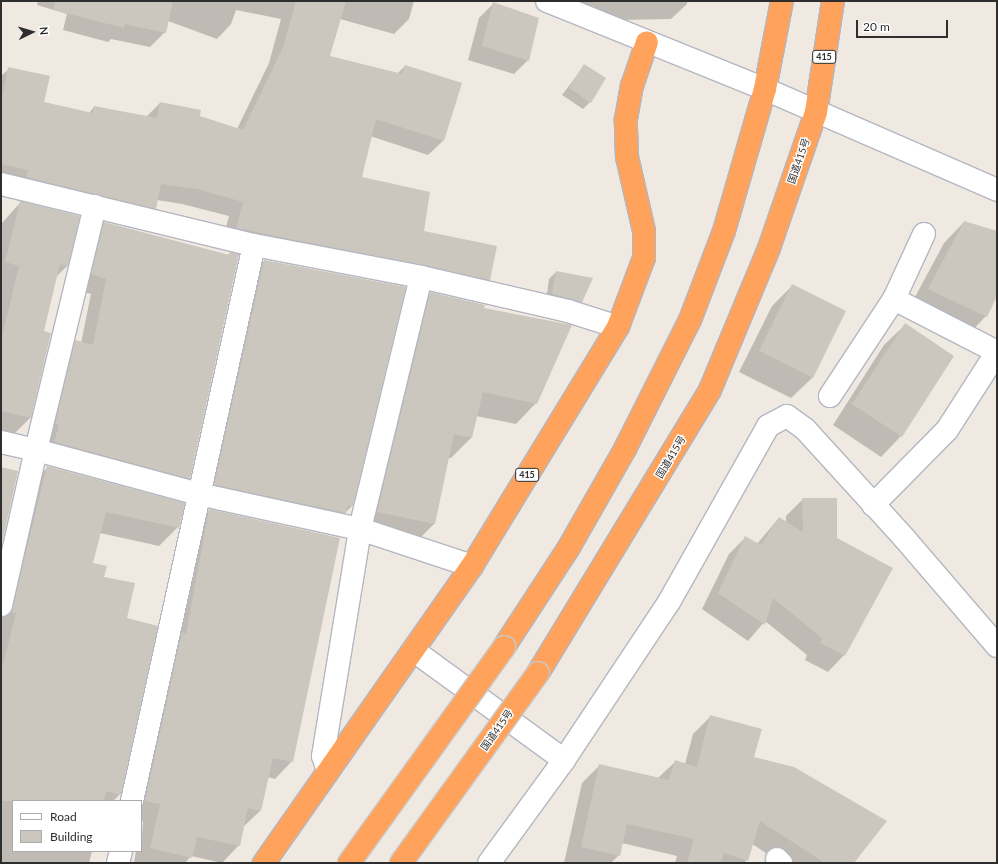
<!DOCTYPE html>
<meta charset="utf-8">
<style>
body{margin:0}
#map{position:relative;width:998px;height:864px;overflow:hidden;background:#efe9e1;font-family:Lato,"Noto Sans JP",sans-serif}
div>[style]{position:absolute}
.shadow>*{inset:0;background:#0003}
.building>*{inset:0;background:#cbc7bf}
.roads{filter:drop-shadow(1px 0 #b4b7c1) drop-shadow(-1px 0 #b4b7c1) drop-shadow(0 1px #b4b7c1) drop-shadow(0 -1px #b4b7c1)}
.minor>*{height:22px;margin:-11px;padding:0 11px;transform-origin:11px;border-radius:11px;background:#fff}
.highway>*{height:22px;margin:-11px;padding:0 11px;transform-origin:11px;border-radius:11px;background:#ffa35c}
.bridges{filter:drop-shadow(1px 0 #c9c9c9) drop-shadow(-1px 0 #c9c9c9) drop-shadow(0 1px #c9c9c9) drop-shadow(0 -1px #c9c9c9)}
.highway-bridge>*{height:22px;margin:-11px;padding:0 11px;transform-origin:11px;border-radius:11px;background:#ffa35c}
span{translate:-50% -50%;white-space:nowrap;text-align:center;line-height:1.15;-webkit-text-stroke:3px #fff;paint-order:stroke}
.shield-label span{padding:1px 3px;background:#fff;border:1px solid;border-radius:3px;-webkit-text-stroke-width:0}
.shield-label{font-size:9px;color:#2e2e2e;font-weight:700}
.street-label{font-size:10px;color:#2e2e2e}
.frame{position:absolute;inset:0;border:2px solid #2e2e2e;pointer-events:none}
.legend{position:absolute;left:12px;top:800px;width:130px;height:52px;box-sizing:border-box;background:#fff;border:1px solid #ababab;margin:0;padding:5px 7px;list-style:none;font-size:12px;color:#2e2e2e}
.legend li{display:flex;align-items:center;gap:8px;height:20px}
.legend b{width:20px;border:1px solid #ababab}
.north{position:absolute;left:12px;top:12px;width:40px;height:40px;-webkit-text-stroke:3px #fff;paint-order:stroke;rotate:85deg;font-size:11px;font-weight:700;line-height:16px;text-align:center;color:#2e2e2e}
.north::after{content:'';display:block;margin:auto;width:14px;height:18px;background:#2e2e2e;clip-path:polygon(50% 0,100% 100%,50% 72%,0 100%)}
.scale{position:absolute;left:856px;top:20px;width:92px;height:18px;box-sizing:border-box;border:2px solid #2e2e2e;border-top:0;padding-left:5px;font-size:12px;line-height:14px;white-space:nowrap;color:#2e2e2e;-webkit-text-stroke:3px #fff;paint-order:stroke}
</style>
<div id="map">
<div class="shadow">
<div style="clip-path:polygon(38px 1px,414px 1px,409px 19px,394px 34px,340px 19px,329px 57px,398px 73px,405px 66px,443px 141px,428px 155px,370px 136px,361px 178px,423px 232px,489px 280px,474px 294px,222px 242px,229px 216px,182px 204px,157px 200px,155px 208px,140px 223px,1px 181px,1px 76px,9px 69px,43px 103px,89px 113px,94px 107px,146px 117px,160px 103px,237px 129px,269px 63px,281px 19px,236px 10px,231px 24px,217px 39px,168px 21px,165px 32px,150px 47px,111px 39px,108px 42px,63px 30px,67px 14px,37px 5px)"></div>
<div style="clip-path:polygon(578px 1px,687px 1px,687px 4px,671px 19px,620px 20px,580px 10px)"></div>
<div style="clip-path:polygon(494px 3px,528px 60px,514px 74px,468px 60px,479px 18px)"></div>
<div style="clip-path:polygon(584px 66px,590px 102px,583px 109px,562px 95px)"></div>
<div style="clip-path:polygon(20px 203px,79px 217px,67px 266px,56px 277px,43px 332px,30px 418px,11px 437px,1px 434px,1px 224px)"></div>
<div style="clip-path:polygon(964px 222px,997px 235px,997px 293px,986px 316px,966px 337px,908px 310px,944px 243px)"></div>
<div style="clip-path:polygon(104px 223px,228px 255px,230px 253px,189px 478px,173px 494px,39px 458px,60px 357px,76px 341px,81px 343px,91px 294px,76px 290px,89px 239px)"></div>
<div style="clip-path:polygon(264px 261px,352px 506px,325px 532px,195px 504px,244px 280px)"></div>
<div style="clip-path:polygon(556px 272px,592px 279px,582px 302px,574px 309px,546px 301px,549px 279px)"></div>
<div style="clip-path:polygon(792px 286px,845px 312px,812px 378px,791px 398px,739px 372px,772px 306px)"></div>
<div style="clip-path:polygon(431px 293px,483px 309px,536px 403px,516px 424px,476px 416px,471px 438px,451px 458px,448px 458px,434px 524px,413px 545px,357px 532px,410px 314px)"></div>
<div style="clip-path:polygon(905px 325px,901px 436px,881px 457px,833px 425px,884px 345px)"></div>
<div style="clip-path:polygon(48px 467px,178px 527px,159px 546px,100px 533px,92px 563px,103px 578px,126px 619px,120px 794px,113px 801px,13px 801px,13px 851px,92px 851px,89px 863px,1px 863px,1px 599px,29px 486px)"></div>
<div style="clip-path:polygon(803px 499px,836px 538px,844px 655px,828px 672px,805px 660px,807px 655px,765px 621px,748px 641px,702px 609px,729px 554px,745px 538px,757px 544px,779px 518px,786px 523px,786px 516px)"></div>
<div style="clip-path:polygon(209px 510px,292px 761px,275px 779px,267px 777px,260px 811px,242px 828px,239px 845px,222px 863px,191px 856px,185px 863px,134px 863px,136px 851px,141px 851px,143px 821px,141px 821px,141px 801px,192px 527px)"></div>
<div style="clip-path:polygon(710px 717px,753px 757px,853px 863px,781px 863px,752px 844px,745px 863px,675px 863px,677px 856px,622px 843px,619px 855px,611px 863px,564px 863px,582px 783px,599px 766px,658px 778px,676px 761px,685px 764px,693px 734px)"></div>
</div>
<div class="building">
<div style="clip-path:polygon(55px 1px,173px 1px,166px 33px,125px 24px,124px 28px,53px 10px)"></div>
<div style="clip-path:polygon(296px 1px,346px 1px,330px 56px,402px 74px,405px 65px,462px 83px,444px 141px,376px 119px,362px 177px,430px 192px,424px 231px,497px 246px,490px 280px,236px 228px,243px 202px,197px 189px,161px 184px,156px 209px,26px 177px,28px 170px,1px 164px,1px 103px,8px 67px,50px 76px,44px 102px,93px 113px,94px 106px,157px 118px,160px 102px,201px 110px,200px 116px,243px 130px,283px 47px)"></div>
<div style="clip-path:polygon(493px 2px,539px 18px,529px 61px,482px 46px)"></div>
<div style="clip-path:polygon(584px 64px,606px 78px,591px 103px,569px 88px)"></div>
<div style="clip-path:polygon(20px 201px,80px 216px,68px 266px,60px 264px,44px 331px,51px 333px,31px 418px,1px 411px,1px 341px,19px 266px,5px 262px)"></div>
<div style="clip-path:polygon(964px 221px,997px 231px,997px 296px,987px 317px,928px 289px)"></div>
<div style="clip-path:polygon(104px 222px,229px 255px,230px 252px,239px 254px,190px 479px,54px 442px,59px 425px,55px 424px,75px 340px,93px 345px,106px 279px,91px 274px)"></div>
<div style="clip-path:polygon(264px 260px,406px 287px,353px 506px,347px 506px,346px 513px,214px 485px)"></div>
<div style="clip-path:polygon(556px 271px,593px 278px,582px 302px,552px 294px)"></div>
<div style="clip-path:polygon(792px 284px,846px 311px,813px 378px,759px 351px)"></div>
<div style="clip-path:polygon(430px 292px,485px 305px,484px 308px,572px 325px,537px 404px,483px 392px,472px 438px,454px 434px,435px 524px,377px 512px)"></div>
<div style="clip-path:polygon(905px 323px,954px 356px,902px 437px,852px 404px)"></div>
<div style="clip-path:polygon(47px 466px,185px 503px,179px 528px,106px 512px,93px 563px,107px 566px,104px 577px,135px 583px,127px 618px,158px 626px,121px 795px,106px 791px,104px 801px,1px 801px,1px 672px,16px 613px,11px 612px)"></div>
<div style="clip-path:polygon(1px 467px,18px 471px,1px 548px)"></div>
<div style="clip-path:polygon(802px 498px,837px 498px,837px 538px,893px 568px,845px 656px,820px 643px,823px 639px,773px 598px,765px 625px,718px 593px,745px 536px,761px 545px,779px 517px,803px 532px)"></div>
<div style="clip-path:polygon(209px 509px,340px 538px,293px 762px,273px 758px,261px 811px,248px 808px,240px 846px,197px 837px,192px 858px,150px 848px,160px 804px,145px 801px,182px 632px,186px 634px)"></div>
<div style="clip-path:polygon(710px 715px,762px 729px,754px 757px,794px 767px,887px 821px,854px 863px,825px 863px,760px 821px,748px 861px,724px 853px,721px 863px,687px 863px,694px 839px,627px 824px,620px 856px,581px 847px,599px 764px,669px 780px,675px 760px,697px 767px)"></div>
</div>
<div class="roads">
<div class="minor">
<div style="left:547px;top:1px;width:235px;rotate:22deg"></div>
<div style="left:765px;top:89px;width:253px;rotate:23.5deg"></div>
<div style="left:1px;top:184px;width:260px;rotate:13.6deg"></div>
<div style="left:254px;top:245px;width:170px;rotate:10.8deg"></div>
<div style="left:421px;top:277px;width:151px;rotate:13deg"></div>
<div style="left:568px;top:311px;width:52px;rotate:17.7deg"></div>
<div style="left:95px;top:206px;width:251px;rotate:103.6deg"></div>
<div style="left:36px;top:450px;width:169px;rotate:15.1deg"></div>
<div style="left:199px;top:494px;width:165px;rotate:12.3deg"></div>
<div style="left:360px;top:529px;width:259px;rotate:-76.4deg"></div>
<div style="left:924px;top:234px;width:72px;rotate:114.8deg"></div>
<div style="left:894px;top:299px;width:116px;rotate:27.2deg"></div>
<div style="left:830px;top:396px;width:116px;rotate:-56.6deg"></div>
<div style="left:1px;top:442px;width:36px;rotate:13deg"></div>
<div style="left:36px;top:450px;width:159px;rotate:102.7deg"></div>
<div style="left:873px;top:505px;width:105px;rotate:-45.4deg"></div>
<div style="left:947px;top:430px;width:93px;rotate:-57.3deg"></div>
<div style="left:413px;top:650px;width:187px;rotate:36.1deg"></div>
<div style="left:328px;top:771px;width:16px;rotate:-108deg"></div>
<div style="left:323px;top:756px;width:230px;rotate:-80.7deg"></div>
<div style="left:360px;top:529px;width:118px;rotate:18.3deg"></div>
<div style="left:132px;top:801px;width:569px;rotate:-77.62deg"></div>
<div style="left:777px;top:859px;width:6px;rotate:45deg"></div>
<div style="left:118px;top:863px;width:12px;rotate:-76deg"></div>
<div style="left:489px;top:863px;width:127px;rotate:-53.9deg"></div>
<div style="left:564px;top:760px;width:190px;rotate:-56.4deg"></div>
<div style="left:669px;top:602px;width:202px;rotate:-60.6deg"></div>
<div style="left:768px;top:426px;width:21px;rotate:-28deg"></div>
<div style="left:787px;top:416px;width:22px;rotate:36deg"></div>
<div style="left:805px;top:429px;width:149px;rotate:47.7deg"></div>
<div style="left:905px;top:539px;width:141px;rotate:49.3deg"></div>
</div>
<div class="highway">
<div style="left:504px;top:647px;width:117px;rotate:-56.9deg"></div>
<div style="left:568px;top:549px;width:115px;rotate:-60.3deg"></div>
<div style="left:625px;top:449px;width:144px;rotate:-63.3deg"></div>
<div style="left:690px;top:320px;width:95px;rotate:-69.1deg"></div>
<div style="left:724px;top:231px;width:148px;rotate:-73.9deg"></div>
<div style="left:765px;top:89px;width:90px;rotate:-79.1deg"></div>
<div style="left:538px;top:673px;width:331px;rotate:-58.7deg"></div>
<div style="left:710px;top:390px;width:154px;rotate:-67.4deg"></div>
<div style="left:769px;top:248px;width:144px;rotate:-70.9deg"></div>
<div style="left:816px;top:112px;width:112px;rotate:-81.3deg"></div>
<div style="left:264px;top:863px;width:363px;rotate:-55deg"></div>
<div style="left:472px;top:566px;width:280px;rotate:-58.6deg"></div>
<div style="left:618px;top:327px;width:74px;rotate:-69.4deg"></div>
<div style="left:644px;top:258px;width:27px;rotate:-90deg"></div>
<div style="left:644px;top:231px;width:76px;rotate:-102.9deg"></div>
<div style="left:627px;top:157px;width:38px;rotate:-92deg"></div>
<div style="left:626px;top:119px;width:34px;rotate:-80deg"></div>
<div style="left:632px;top:86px;width:46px;rotate:-71.2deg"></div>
</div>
</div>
<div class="bridges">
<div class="highway-bridge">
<div style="left:349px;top:863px;width:266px;rotate:-54.3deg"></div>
<div style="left:401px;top:863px;width:234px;rotate:-54.2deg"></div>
</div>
</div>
<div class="shield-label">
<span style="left:824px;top:57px">415</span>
<span style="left:527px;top:475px">415</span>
</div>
<div class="street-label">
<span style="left:799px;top:161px;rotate:-71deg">国道415号</span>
<span style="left:671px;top:457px;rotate:-59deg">国道415号</span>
<span style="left:497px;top:730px;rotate:-55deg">国道415号</span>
</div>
<div class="frame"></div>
<ul class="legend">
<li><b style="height:5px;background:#fff"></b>Road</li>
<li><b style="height:11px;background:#cbc7bf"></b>Building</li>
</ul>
<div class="north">N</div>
<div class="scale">20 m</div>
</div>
